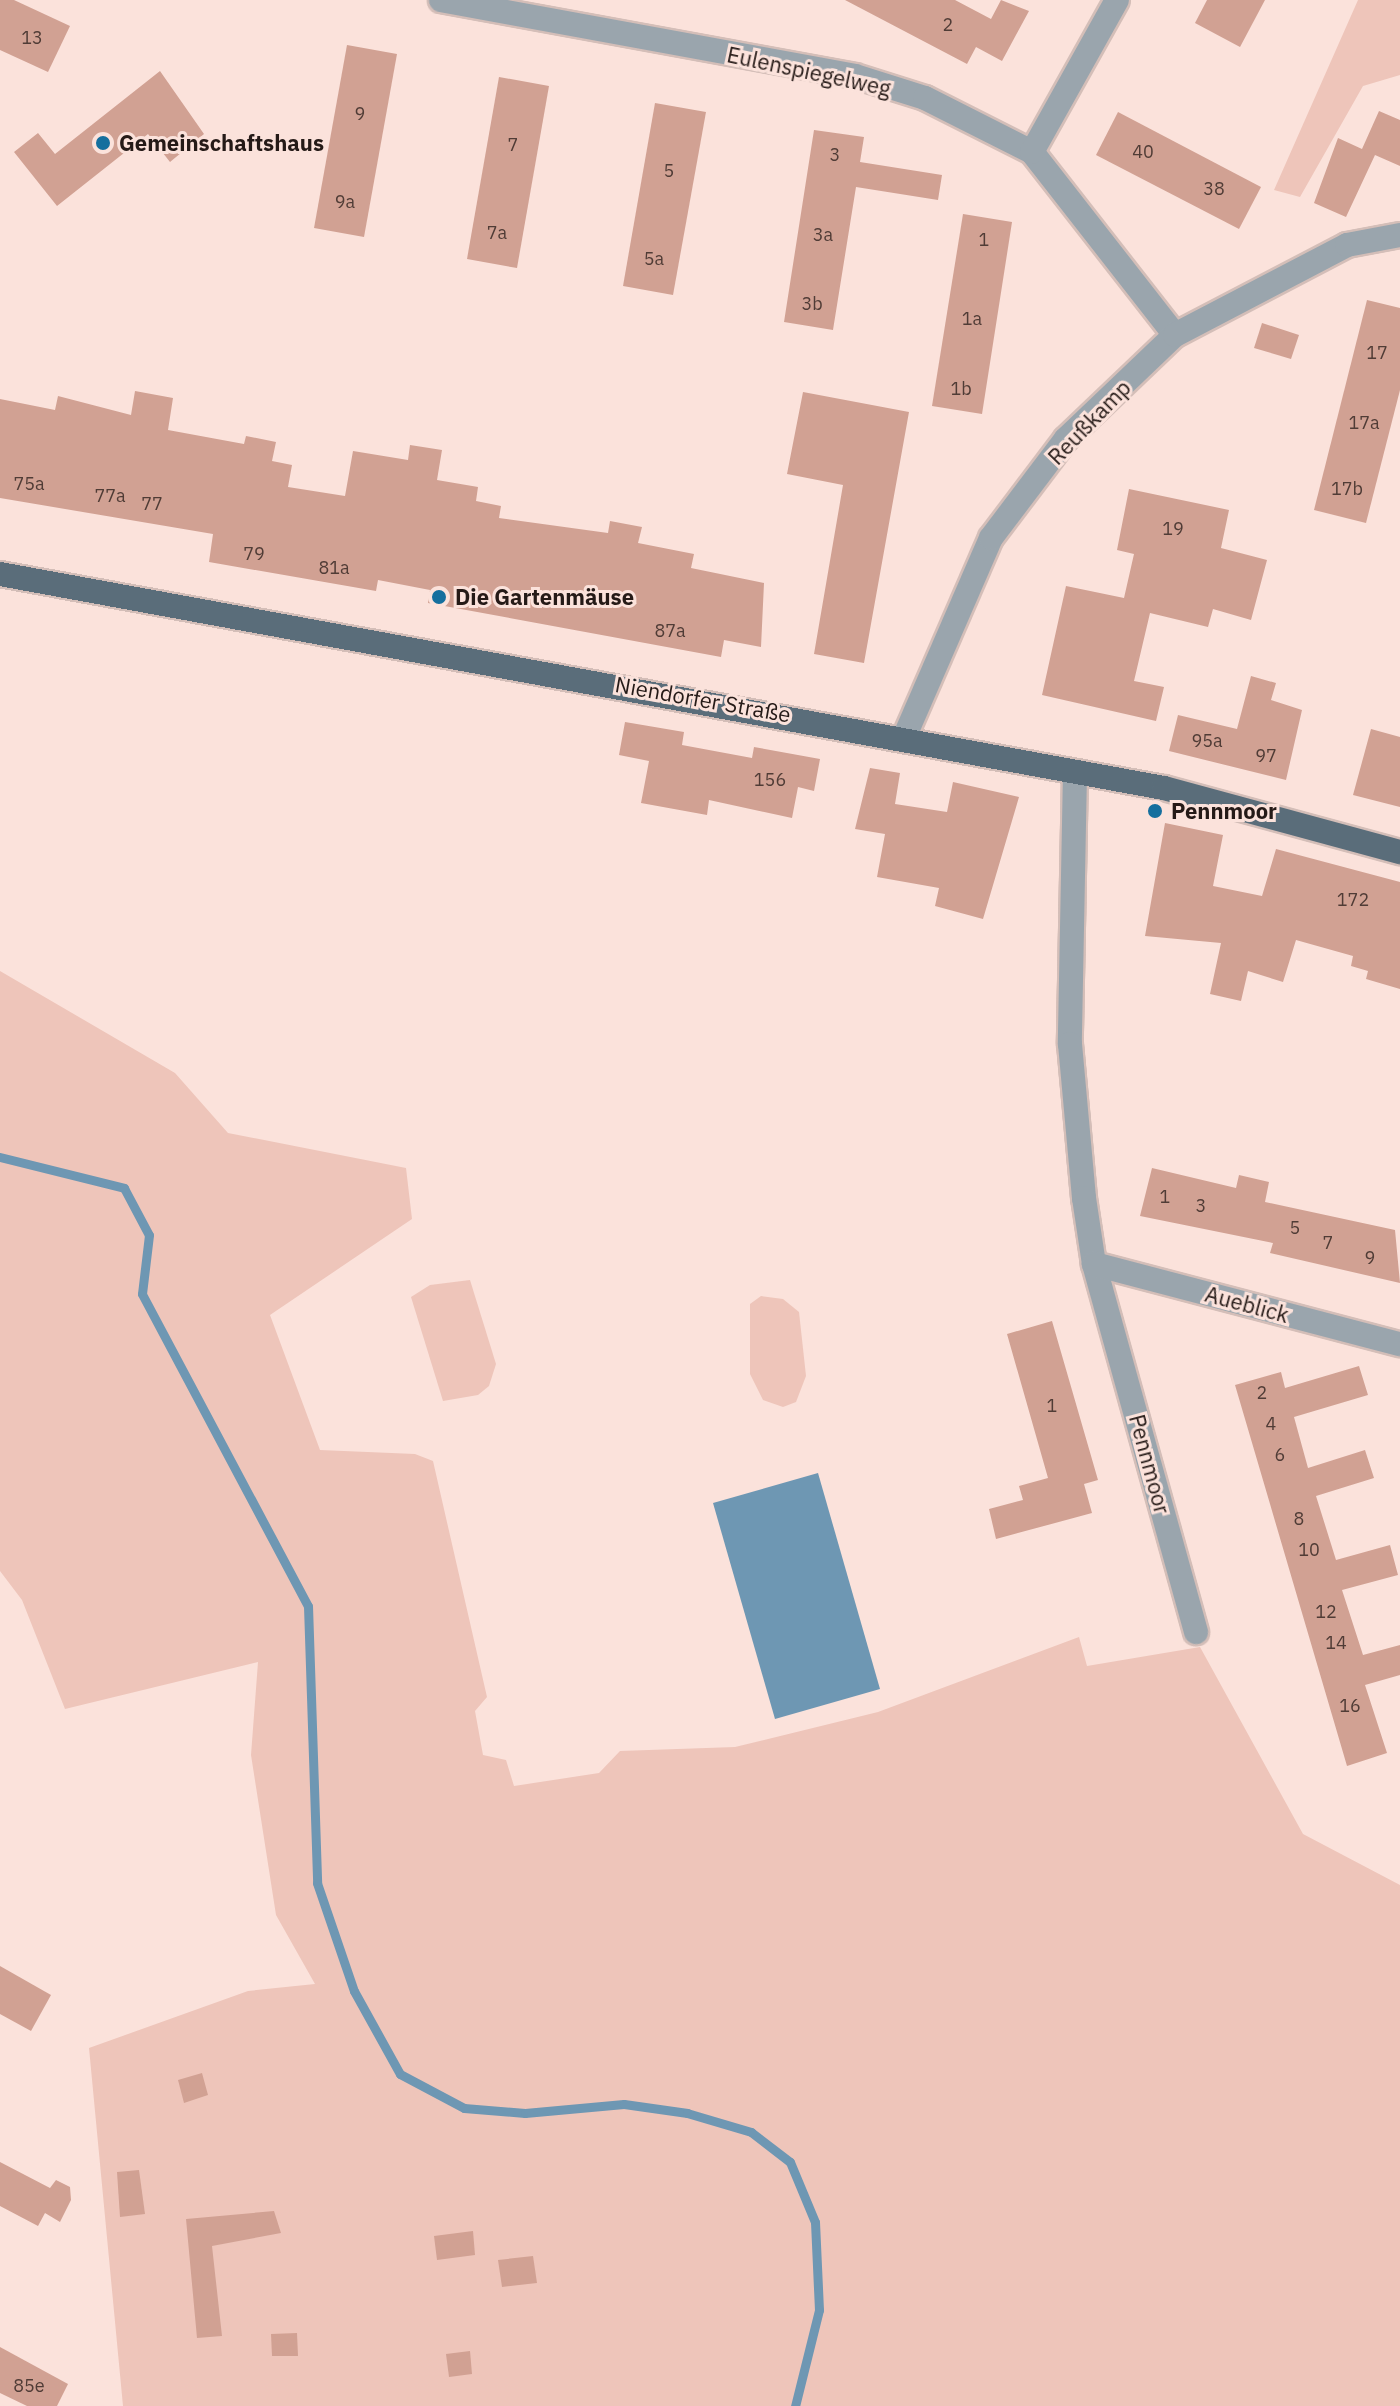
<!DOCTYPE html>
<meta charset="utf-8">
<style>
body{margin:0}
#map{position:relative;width:1400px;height:2406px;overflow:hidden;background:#fbe2db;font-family:"IBM Plex Sans",sans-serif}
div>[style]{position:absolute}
.green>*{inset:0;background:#eec5ba}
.water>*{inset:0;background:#6e97b3}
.stream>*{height:9px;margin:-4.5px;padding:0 4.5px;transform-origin:4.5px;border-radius:4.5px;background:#6e97b3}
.building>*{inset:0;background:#d1a193}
.roads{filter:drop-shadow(2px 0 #d4beb8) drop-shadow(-2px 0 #d4beb8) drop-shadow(0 2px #d4beb8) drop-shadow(0 -2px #d4beb8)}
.minor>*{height:24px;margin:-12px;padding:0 12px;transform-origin:12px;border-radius:12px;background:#9aa5ad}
.major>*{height:24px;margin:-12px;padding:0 12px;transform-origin:12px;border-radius:12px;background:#5a6d7a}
.dots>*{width:22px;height:22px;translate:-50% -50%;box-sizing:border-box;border:4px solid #fbe2db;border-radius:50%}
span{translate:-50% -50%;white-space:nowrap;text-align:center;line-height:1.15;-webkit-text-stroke:6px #fbe2db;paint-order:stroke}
.number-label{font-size:18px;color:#503c36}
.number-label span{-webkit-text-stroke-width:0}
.street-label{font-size:22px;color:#251a17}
.poi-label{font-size:22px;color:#251a17;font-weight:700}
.left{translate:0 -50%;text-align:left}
</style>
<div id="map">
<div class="green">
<div style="clip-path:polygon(1358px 0,1400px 0,1400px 75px,1363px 86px,1300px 197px,1274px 190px)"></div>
<div style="clip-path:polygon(0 971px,175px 1073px,228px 1133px,406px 1168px,412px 1219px,270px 1315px,320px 1450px,415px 1454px,433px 1461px,487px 1697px,475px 1711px,483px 1755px,506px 1760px,514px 1786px,599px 1773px,620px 1751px,735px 1747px,878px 1712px,1079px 1637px,1087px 1666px,1200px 1647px,1303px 1834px,1400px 1885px,1400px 2406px,123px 2406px,89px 2048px,248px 1991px,315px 1984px,276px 1915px,251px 1755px,258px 1662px,65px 1709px,22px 1600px,0 1571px)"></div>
<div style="clip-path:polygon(470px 1280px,496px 1364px,489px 1386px,478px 1395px,443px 1401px,411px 1297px,430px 1285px)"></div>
<div style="clip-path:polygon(761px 1296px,783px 1299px,799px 1312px,806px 1376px,796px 1402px,783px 1407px,763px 1400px,750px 1374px,750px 1304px)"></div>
</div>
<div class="water">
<div style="clip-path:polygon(818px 1473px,880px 1689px,775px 1719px,713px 1503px)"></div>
</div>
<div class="stream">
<div style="left:0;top:1157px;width:128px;rotate:14deg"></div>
<div style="left:124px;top:1188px;width:53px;rotate:62deg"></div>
<div style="left:149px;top:1235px;width:59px;rotate:96.8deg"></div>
<div style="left:142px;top:1294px;width:353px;rotate:62deg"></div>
<div style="left:308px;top:1606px;width:277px;rotate:88.1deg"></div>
<div style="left:317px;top:1883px;width:114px;rotate:71.1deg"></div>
<div style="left:354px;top:1991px;width:95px;rotate:61deg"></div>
<div style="left:400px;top:2074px;width:72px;rotate:28deg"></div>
<div style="left:464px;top:2108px;width:61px;rotate:4.7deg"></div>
<div style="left:525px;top:2113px;width:99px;rotate:-5.2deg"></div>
<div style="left:624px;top:2104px;width:64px;rotate:8.1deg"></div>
<div style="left:687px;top:2113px;width:67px;rotate:16.5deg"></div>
<div style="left:751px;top:2132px;width:49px;rotate:37.6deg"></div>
<div style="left:790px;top:2162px;width:65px;rotate:67.4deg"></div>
<div style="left:815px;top:2222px;width:88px;rotate:87.4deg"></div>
<div style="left:819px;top:2310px;width:99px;rotate:104deg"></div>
</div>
<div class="building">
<div style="clip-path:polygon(0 0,14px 0,70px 26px,48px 72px,0 50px)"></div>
<div style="clip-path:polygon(845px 0,955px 0,991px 19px,1001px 0,1029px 11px,1002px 61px,976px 47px,967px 64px)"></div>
<div style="clip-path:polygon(1207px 0,1265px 0,1240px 47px,1195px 23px)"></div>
<div style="clip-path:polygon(347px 45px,397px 54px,364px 237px,314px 228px)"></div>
<div style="clip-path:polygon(160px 71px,204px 134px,170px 162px,148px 134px,57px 206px,14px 152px,38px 133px,55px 154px)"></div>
<div style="clip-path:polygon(499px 77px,549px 86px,517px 268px,467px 259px)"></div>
<div style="clip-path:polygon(655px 103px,706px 112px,673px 295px,623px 286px)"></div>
<div style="clip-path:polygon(1379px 111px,1400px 120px,1400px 166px,1375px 155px,1346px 217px,1314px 203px,1338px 138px,1362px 149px)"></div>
<div style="clip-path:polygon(1118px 112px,1261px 187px,1239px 229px,1096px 155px)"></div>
<div style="clip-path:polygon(814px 130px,864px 137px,860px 162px,942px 175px,938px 200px,856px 187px,833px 330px,784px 322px)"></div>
<div style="clip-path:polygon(963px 214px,1012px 222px,982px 414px,932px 406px)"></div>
<div style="clip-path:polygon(1367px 300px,1400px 308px,1400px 390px,1366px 523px,1314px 510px)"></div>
<div style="clip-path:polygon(1262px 323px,1299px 335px,1291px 359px,1254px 348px)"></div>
<div style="clip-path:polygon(135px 391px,173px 398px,168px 430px,244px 444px,246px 436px,276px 442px,272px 461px,292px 465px,288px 487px,345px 496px,353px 451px,408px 460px,410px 445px,442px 450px,437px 480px,478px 487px,476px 501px,501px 506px,499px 518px,608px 533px,610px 521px,642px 527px,638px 543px,694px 554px,691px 568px,764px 583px,761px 647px,724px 640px,721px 657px,428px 603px,430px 590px,378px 580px,376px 591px,209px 562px,213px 534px,0 498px,0 399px,55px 410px,58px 396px,131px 415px)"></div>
<div style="clip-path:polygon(803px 392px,909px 412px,864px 663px,814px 654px,843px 485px,787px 474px)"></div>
<div style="clip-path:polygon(1129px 489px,1229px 510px,1221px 548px,1267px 560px,1251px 620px,1213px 609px,1208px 627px,1150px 613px,1134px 681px,1164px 687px,1156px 721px,1042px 695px,1066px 586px,1124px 598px,1134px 554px,1117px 550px)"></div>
<div style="clip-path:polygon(1251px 676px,1276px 683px,1271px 700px,1302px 710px,1286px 780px,1169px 751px,1178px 715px,1237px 729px)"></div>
<div style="clip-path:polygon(625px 722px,684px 732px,682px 745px,752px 758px,754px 747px,820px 759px,814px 791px,798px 787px,792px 818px,709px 800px,707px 815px,641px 803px,649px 761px,619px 755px)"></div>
<div style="clip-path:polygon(1371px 729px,1400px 737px,1400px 807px,1353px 795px)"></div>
<div style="clip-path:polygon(870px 768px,900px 773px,895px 804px,947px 812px,953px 782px,1019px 797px,983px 919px,935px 906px,939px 888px,877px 877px,885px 834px,855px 829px)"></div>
<div style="clip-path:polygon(1165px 823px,1223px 835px,1213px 886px,1262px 896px,1276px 849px,1400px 882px,1400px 989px,1366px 979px,1368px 971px,1351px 966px,1353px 956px,1296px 940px,1283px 982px,1248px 971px,1241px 1001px,1210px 994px,1221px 943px,1145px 936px)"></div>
<div style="clip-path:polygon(1152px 1168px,1236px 1188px,1239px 1175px,1269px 1182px,1265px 1202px,1395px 1230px,1400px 1283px,1270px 1253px,1273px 1243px,1140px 1216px)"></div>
<div style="clip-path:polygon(1052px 1321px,1098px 1480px,1084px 1484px,1092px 1513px,996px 1539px,989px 1509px,1023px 1500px,1019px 1486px,1048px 1478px,1007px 1334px)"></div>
<div style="clip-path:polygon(1359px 1366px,1368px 1395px,1294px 1417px,1308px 1468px,1365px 1450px,1374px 1478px,1316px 1496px,1336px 1560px,1390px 1545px,1398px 1575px,1342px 1590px,1363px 1655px,1400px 1645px,1400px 1675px,1365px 1685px,1387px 1753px,1347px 1766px,1235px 1385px,1281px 1372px,1285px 1388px)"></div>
<div style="clip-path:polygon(0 1966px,51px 1995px,31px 2031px,0 2014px)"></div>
<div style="clip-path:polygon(202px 2073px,208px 2095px,184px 2103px,178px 2080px)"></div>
<div style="clip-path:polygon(0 2162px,50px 2188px,56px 2180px,70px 2187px,71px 2200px,60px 2222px,45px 2213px,38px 2226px,0 2206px)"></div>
<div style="clip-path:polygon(139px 2170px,145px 2214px,120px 2217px,117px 2172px)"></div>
<div style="clip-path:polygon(274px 2211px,281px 2233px,212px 2246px,222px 2336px,197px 2338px,186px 2219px)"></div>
<div style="clip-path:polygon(473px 2231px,475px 2255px,437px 2260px,434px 2236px)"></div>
<div style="clip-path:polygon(533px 2256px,537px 2283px,502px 2287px,498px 2260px)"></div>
<div style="clip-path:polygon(297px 2333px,298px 2356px,272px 2356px,271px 2334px)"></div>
<div style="clip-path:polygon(0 2347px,68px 2384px,57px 2406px,27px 2406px,0 2393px)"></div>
<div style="clip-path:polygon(470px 2351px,472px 2374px,449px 2377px,446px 2354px)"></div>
</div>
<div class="roads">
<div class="minor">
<div style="left:441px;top:0;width:421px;rotate:10.4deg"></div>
<div style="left:855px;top:76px;width:73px;rotate:17.4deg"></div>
<div style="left:925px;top:98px;width:120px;rotate:26.8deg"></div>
<div style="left:1032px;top:152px;width:232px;rotate:52deg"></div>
<div style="left:1032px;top:152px;width:174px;rotate:-60.8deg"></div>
<div style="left:904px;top:738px;width:218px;rotate:-66.5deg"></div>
<div style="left:991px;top:538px;width:124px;rotate:-52.9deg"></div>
<div style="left:1066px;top:439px;width:151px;rotate:-43.7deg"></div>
<div style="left:1175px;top:335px;width:194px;rotate:-27.6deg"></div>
<div style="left:1347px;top:245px;width:54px;rotate:-10.7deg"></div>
<div style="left:1075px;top:772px;width:272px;rotate:91.1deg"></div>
<div style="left:1070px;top:1044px;width:155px;rotate:84.8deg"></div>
<div style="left:1084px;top:1198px;width:67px;rotate:81.4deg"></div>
<div style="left:1094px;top:1264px;width:382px;rotate:74.5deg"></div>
<div style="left:1094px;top:1264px;width:316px;rotate:14.7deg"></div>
</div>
<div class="major">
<div style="left:0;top:574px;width:1184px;rotate:10.42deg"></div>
<div style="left:1164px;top:788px;width:245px;rotate:15.2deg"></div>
</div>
</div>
<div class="dots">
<div style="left:103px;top:143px;background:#156f9e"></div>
<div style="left:439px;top:597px;background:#156f9e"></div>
<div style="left:1155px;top:811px;background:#156f9e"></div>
</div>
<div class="number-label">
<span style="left:948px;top:25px">2</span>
<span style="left:32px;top:38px">13</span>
<span style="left:360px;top:114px">9</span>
<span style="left:513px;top:145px">7</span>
<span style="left:1143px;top:152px">40</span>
<span style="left:835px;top:155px">3</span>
<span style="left:669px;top:171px">5</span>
<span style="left:1214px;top:189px">38</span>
<span style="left:345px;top:202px">9a</span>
<span style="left:497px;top:233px">7a</span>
<span style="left:823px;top:235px">3a</span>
<span style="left:984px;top:240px">1</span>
<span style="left:654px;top:259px">5a</span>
<span style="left:812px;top:304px">3b</span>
<span style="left:972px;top:319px">1a</span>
<span style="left:1377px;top:353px">17</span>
<span style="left:961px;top:389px">1b</span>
<span style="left:1364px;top:423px">17a</span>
<span style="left:29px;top:484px">75a</span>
<span style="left:1347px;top:489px">17b</span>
<span style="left:110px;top:496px">77a</span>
<span style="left:152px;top:504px">77</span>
<span style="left:1173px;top:529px">19</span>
<span style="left:254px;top:554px">79</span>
<span style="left:334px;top:568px">81a</span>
<span style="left:670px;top:631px">87a</span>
<span style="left:1207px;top:741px">95a</span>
<span style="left:1266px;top:756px">97</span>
<span style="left:770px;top:780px">156</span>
<span style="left:1353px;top:900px">172</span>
<span style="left:1165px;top:1197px">1</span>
<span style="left:1201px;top:1206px">3</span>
<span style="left:1295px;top:1228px">5</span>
<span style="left:1328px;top:1243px">7</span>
<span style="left:1370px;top:1258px">9</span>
<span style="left:1262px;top:1393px">2</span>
<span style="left:1052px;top:1406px">1</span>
<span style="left:1271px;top:1424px">4</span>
<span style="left:1280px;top:1455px">6</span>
<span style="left:1299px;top:1519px">8</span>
<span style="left:1309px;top:1550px">10</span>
<span style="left:1326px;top:1612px">12</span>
<span style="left:1336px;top:1643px">14</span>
<span style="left:1350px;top:1706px">16</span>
<span style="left:29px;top:2386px">85e</span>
</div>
<div class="street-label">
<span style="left:809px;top:71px;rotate:12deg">Eulenspiegelweg</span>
<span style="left:1089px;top:422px;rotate:-46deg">Reußkamp</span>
<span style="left:703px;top:699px;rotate:10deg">Niendorfer Straße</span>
<span style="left:1247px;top:1304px;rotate:15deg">Aueblick</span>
<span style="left:1150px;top:1464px;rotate:75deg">Pennmoor</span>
</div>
<div class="poi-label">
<span class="left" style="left:119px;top:143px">Gemeinschaftshaus</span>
<span class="left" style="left:455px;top:597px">Die Gartenmäuse</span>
<span class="left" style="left:1171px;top:811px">Pennmoor</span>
</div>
</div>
